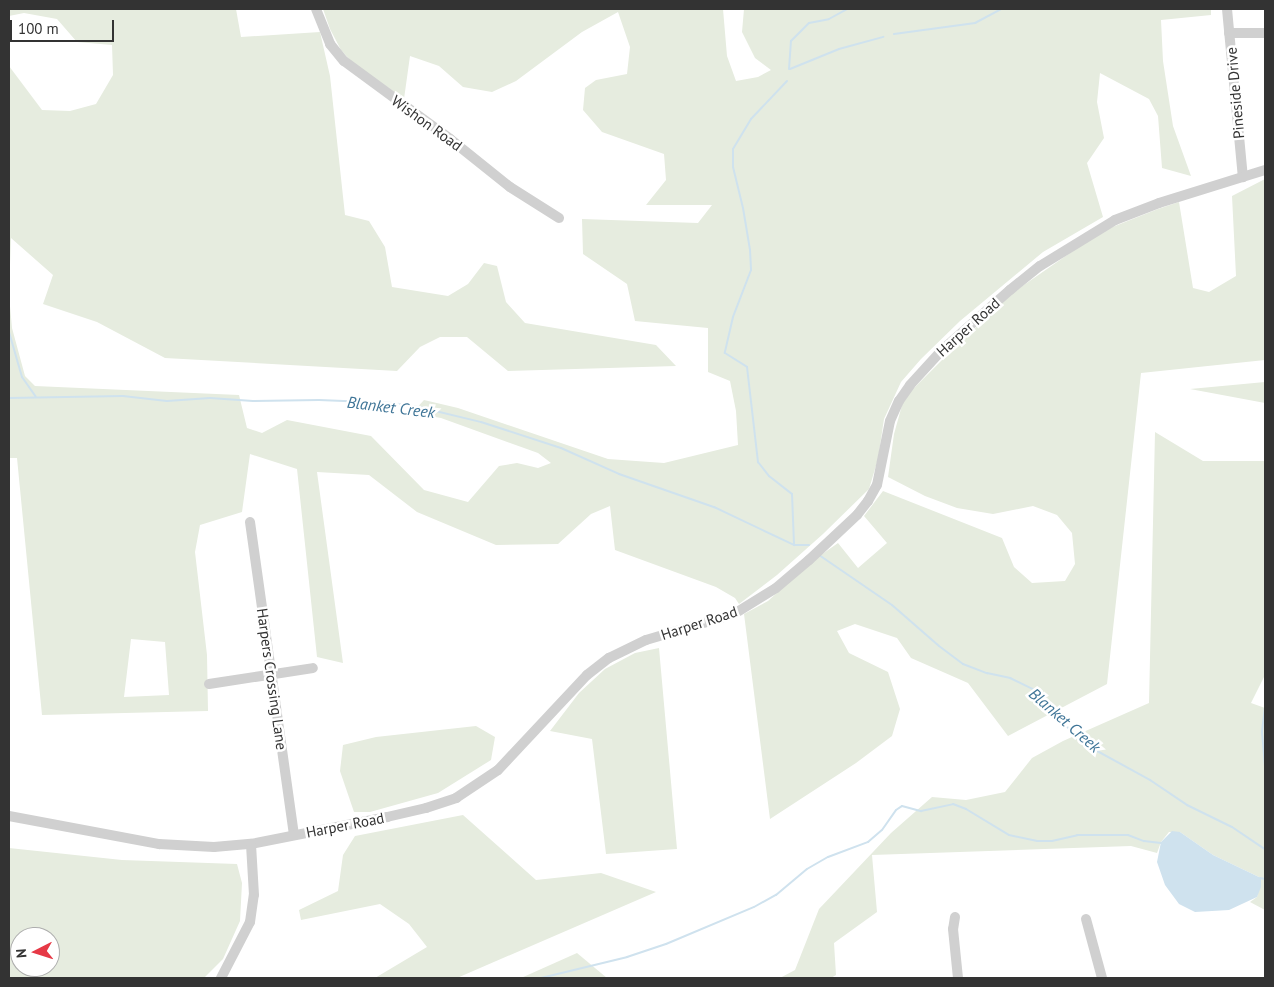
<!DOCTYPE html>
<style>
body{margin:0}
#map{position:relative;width:1274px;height:987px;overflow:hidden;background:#fff;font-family:"PT Sans",sans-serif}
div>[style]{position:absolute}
.green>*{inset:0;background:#e6ecdf}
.water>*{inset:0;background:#cfe2ee}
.stream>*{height:2px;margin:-1px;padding:0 1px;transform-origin:1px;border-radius:1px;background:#cfe2ee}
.minor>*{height:10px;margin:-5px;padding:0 5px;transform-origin:5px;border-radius:5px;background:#d0d0d0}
span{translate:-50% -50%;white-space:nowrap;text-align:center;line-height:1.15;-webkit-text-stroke:5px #fff;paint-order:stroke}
.street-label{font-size:15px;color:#333}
.water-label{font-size:16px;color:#3f7597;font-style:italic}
.frame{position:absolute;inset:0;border:10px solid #333;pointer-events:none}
.north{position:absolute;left:10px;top:927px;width:50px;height:50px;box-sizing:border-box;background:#fff;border:1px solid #adadad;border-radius:50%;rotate:265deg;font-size:14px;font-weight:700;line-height:20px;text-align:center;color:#333}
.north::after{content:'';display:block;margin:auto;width:18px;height:22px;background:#e63946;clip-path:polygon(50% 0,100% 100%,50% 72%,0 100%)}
.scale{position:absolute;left:10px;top:20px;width:104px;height:22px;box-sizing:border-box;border:2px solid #333;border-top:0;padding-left:6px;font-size:15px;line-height:18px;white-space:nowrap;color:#333;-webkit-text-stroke:4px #fff;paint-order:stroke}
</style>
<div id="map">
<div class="green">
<div style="clip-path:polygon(9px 9px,236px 9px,241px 37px,320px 32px,330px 76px,345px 215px,369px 221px,385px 247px,392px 287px,448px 296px,468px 284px,484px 263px,497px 266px,506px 302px,525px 323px,656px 345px,676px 366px,508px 371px,467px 337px,440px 337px,420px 347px,397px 371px,165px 358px,97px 322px,43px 304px,53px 275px,11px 238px,9px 293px,9px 66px,42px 110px,70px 111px,96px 104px,113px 75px,112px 45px,77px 42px,57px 19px,24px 13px,9px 16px)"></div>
<div style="clip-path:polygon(evenodd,323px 9px,723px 9px,727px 56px,736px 81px,758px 77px,771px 70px,755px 58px,742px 32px,744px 9px,1211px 9px,1211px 15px,1161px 20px,1163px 61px,1173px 126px,1191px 176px,1162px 168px,1158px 116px,1149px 99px,1100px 73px,1097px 102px,1104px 138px,1087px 163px,1103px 217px,1043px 252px,960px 321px,921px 359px,901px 382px,884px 419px,878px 459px,869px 489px,823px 534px,777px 575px,739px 604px,735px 598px,716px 587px,615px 550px,610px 506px,591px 514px,558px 544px,496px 545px,417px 512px,369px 475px,317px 472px,343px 663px,317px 657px,297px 469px,250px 454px,242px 512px,200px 525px,195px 552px,207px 655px,208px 711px,42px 715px,17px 458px,9px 458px,9px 295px,12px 328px,25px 376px,35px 386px,239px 395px,247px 428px,262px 433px,287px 420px,371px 436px,424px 490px,468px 502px,499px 466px,517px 463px,538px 468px,551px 463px,538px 453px,441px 418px,412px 413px,424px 400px,458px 408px,608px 459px,664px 463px,738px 445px,736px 411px,730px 381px,708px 372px,708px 328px,635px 321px,627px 284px,583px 254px,582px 219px,698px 223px,712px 205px,646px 205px,666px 180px,664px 154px,602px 132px,583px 110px,585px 88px,596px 80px,627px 74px,630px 47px,618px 12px,582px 32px,516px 81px,492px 92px,463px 87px,439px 66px,410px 56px,404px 99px,352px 62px,341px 50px,330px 29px,323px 9px,131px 639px,165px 642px,169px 695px,124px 697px,131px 639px)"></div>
<div style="clip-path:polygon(1265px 179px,1265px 360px,1141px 373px,1107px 684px,1008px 736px,968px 683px,911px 658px,897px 638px,855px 624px,837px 631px,849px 653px,888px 672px,900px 709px,892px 736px,856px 763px,770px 819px,744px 614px,768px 601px,811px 562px,838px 543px,858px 568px,887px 543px,864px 516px,883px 491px,1002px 538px,1014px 567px,1032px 583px,1065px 581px,1075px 564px,1072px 533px,1057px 515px,1033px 506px,993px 514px,957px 508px,925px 496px,888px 477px,894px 434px,904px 398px,961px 341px,1014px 292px,1083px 244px,1110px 228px,1158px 209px,1179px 202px,1193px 288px,1209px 292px,1236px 276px,1232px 196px)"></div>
<div style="clip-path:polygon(1265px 382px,1265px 403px,1190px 389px)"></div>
<div style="clip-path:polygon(1155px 432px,1203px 461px,1265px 461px,1265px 675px,1251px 703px,1265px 708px,1265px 910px,1250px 902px,1257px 897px,1261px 878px,1213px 855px,1180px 832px,1169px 832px,1161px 842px,1157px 853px,1131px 846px,872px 855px,877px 912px,834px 943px,836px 975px,831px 978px,780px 978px,795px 970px,819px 909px,891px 833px,932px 797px,966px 800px,1005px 792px,1032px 758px,1063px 741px,1149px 703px)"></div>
<div style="clip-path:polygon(659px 648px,677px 849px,606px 854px,592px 739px,550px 731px,579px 693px,605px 669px,635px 653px)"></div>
<div style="clip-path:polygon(476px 726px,495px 737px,491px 760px,438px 793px,370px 812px,354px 812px,340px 771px,343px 745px,376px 737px)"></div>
<div style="clip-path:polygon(463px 815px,536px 880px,601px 873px,656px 892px,457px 978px,375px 978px,427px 947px,409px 924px,380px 904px,301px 920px,299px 910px,338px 891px,343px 855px,355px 836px)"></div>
<div style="clip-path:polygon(evenodd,9px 848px,122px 860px,237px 864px,242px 883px,240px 921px,223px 959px,204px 978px,9px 978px,9px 848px,20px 937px,50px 937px,50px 967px,20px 967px,20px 937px)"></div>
<div style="clip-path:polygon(577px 953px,607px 978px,521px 978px)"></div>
</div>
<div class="water">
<div style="clip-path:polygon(1172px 831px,1180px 832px,1213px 855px,1261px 878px,1261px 887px,1257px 897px,1229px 910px,1195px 912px,1179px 904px,1165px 885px,1157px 862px,1161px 842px)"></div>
</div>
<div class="stream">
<div style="left:894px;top:34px;width:82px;rotate:-7.7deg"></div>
<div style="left:975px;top:23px;width:30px;rotate:-28deg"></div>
<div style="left:789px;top:69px;width:28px;rotate:-86deg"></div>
<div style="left:791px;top:41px;width:25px;rotate:-45deg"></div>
<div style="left:809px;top:23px;width:20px;rotate:-11deg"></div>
<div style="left:829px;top:19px;width:21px;rotate:-29deg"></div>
<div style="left:790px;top:69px;width:53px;rotate:-22.2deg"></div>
<div style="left:839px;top:49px;width:46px;rotate:-15.3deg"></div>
<div style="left:787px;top:81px;width:52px;rotate:133.5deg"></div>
<div style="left:751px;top:119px;width:35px;rotate:121deg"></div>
<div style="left:733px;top:149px;width:18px;rotate:90deg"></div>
<div style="left:733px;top:167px;width:42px;rotate:76.3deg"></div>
<div style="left:743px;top:208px;width:43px;rotate:80.5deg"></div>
<div style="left:750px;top:250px;width:20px;rotate:87deg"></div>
<div style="left:751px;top:270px;width:50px;rotate:111deg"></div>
<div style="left:733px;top:317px;width:37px;rotate:103deg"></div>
<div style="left:725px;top:353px;width:26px;rotate:32deg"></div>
<div style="left:747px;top:367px;width:96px;rotate:83.4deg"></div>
<div style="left:758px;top:462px;width:18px;rotate:52deg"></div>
<div style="left:769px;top:476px;width:29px;rotate:38deg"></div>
<div style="left:792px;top:494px;width:50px;rotate:87.7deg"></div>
<div style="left:9px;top:332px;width:47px;rotate:73.9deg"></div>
<div style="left:22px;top:377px;width:24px;rotate:55deg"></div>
<div style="left:9px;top:398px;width:114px;rotate:-1deg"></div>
<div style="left:123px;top:396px;width:44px;rotate:6.5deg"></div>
<div style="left:167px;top:401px;width:43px;rotate:-4deg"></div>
<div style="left:210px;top:398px;width:43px;rotate:4deg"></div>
<div style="left:253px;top:401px;width:66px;rotate:-0.9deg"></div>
<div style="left:319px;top:400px;width:74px;rotate:2.3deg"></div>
<div style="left:393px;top:403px;width:30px;rotate:9deg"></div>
<div style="left:423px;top:408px;width:60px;rotate:13.6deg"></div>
<div style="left:481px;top:422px;width:84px;rotate:18deg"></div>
<div style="left:561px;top:448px;width:64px;rotate:24.1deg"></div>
<div style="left:619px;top:474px;width:101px;rotate:19.2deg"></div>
<div style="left:714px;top:507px;width:89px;rotate:25.4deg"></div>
<div style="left:794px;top:545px;width:15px"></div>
<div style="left:819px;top:555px;width:88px;rotate:34.4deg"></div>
<div style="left:892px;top:605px;width:62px;rotate:41.1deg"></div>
<div style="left:939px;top:646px;width:30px;rotate:37deg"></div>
<div style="left:963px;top:664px;width:26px;rotate:21deg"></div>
<div style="left:987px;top:673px;width:24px;rotate:12deg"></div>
<div style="left:1010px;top:678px;width:30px;rotate:26deg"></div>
<div style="left:1037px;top:691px;width:16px;rotate:45deg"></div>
<div style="left:1048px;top:702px;width:26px;rotate:54deg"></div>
<div style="left:1063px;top:723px;width:34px;rotate:43deg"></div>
<div style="left:1088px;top:746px;width:71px;rotate:28.7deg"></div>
<div style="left:1150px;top:780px;width:45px;rotate:34deg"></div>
<div style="left:1187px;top:805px;width:50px;rotate:26.1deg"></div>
<div style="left:1232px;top:827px;width:40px;rotate:34deg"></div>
<div style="left:1265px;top:707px;width:25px;rotate:97deg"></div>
<div style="left:1262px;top:732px;width:38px;rotate:85deg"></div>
<div style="left:1260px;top:878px;width:5px;rotate:11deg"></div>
<div style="left:541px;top:978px;width:89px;rotate:-13.7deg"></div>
<div style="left:627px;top:957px;width:41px;rotate:-18.4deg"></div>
<div style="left:666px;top:944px;width:95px;rotate:-22.8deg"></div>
<div style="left:754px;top:907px;width:25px;rotate:-29deg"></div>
<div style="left:776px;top:895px;width:40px;rotate:-40deg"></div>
<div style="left:807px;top:869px;width:24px;rotate:-30deg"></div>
<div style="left:828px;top:857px;width:43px;rotate:-20.6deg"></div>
<div style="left:868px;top:842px;width:18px;rotate:-41deg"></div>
<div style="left:882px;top:830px;width:24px;rotate:-55deg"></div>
<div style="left:896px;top:810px;width:7px;rotate:-34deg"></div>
<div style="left:902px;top:806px;width:20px;rotate:15deg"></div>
<div style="left:921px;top:811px;width:33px;rotate:-12deg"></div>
<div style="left:953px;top:804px;width:14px;rotate:21deg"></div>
<div style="left:966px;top:809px;width:50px;rotate:31.2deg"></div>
<div style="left:1009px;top:835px;width:29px;rotate:12deg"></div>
<div style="left:1037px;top:841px;width:15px"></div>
<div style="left:1052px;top:841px;width:26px;rotate:-13deg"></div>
<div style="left:1077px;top:835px;width:51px"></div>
<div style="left:1128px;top:835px;width:17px;rotate:21deg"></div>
<div style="left:1144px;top:841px;width:17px;rotate:7deg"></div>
</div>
<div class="minor">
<div style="left:316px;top:9px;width:38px;rotate:68deg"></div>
<div style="left:330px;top:44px;width:22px;rotate:51deg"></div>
<div style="left:344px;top:61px;width:132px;rotate:36.3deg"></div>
<div style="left:450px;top:139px;width:77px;rotate:38.7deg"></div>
<div style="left:510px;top:187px;width:58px;rotate:32.3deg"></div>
<div style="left:1227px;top:9px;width:169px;rotate:84.6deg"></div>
<div style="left:1229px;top:33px;width:36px"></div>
<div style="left:250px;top:522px;width:316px;rotate:82deg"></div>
<div style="left:209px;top:684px;width:105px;rotate:-8.7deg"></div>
<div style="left:9px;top:816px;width:153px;rotate:10.6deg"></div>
<div style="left:159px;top:844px;width:55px;rotate:3.1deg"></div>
<div style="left:214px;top:847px;width:37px;rotate:-5deg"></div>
<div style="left:251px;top:844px;width:139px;rotate:-11.2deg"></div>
<div style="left:387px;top:817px;width:40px;rotate:-13deg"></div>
<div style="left:426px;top:808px;width:32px;rotate:-18deg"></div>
<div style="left:456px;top:798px;width:50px;rotate:-33.7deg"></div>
<div style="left:498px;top:770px;width:130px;rotate:-46.9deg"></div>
<div style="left:587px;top:675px;width:28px;rotate:-38deg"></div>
<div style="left:609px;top:658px;width:41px;rotate:-25.9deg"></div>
<div style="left:646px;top:640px;width:92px;rotate:-16.5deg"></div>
<div style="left:734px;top:614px;width:49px;rotate:-31.8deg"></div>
<div style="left:776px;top:588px;width:43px;rotate:-40.3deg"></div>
<div style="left:809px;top:560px;width:66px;rotate:-43.2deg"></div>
<div style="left:857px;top:515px;width:18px;rotate:-52deg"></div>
<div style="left:868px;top:501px;width:18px;rotate:-61deg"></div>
<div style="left:877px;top:485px;width:65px;rotate:-78.5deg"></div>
<div style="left:890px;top:421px;width:22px;rotate:-66deg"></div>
<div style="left:899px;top:401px;width:19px;rotate:-55deg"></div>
<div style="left:910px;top:385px;width:46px;rotate:-47.6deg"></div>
<div style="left:941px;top:351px;width:92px;rotate:-41.5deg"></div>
<div style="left:1010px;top:290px;width:38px;rotate:-39deg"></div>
<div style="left:1040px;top:266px;width:88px;rotate:-31.5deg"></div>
<div style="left:1115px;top:220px;width:47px;rotate:-21.1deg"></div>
<div style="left:1159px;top:203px;width:111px;rotate:-17.3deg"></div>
<div style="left:955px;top:917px;width:12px;rotate:99deg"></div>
<div style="left:953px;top:929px;width:49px;rotate:84.2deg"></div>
<div style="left:1086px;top:919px;width:61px;rotate:74.8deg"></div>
<div style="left:221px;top:978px;width:63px;rotate:-62.6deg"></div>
<div style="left:250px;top:922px;width:27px;rotate:-82deg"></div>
<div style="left:254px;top:895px;width:51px;rotate:-93.4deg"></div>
</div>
<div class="street-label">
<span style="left:1235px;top:93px;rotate:-95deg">Pineside Drive</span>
<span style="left:427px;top:123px;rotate:36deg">Wishon Road</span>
<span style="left:968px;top:327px;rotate:-42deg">Harper Road</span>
<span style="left:699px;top:623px;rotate:-18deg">Harper Road</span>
<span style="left:272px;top:679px;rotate:82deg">Harpers Crossing Lane</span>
<span style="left:345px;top:825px;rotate:-11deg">Harper Road</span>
</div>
<div class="water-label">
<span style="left:391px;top:407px;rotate:7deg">Blanket Creek</span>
<span style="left:1065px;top:720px;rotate:41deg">Blanket Creek</span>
</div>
<div class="frame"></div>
<div class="north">N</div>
<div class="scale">100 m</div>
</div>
